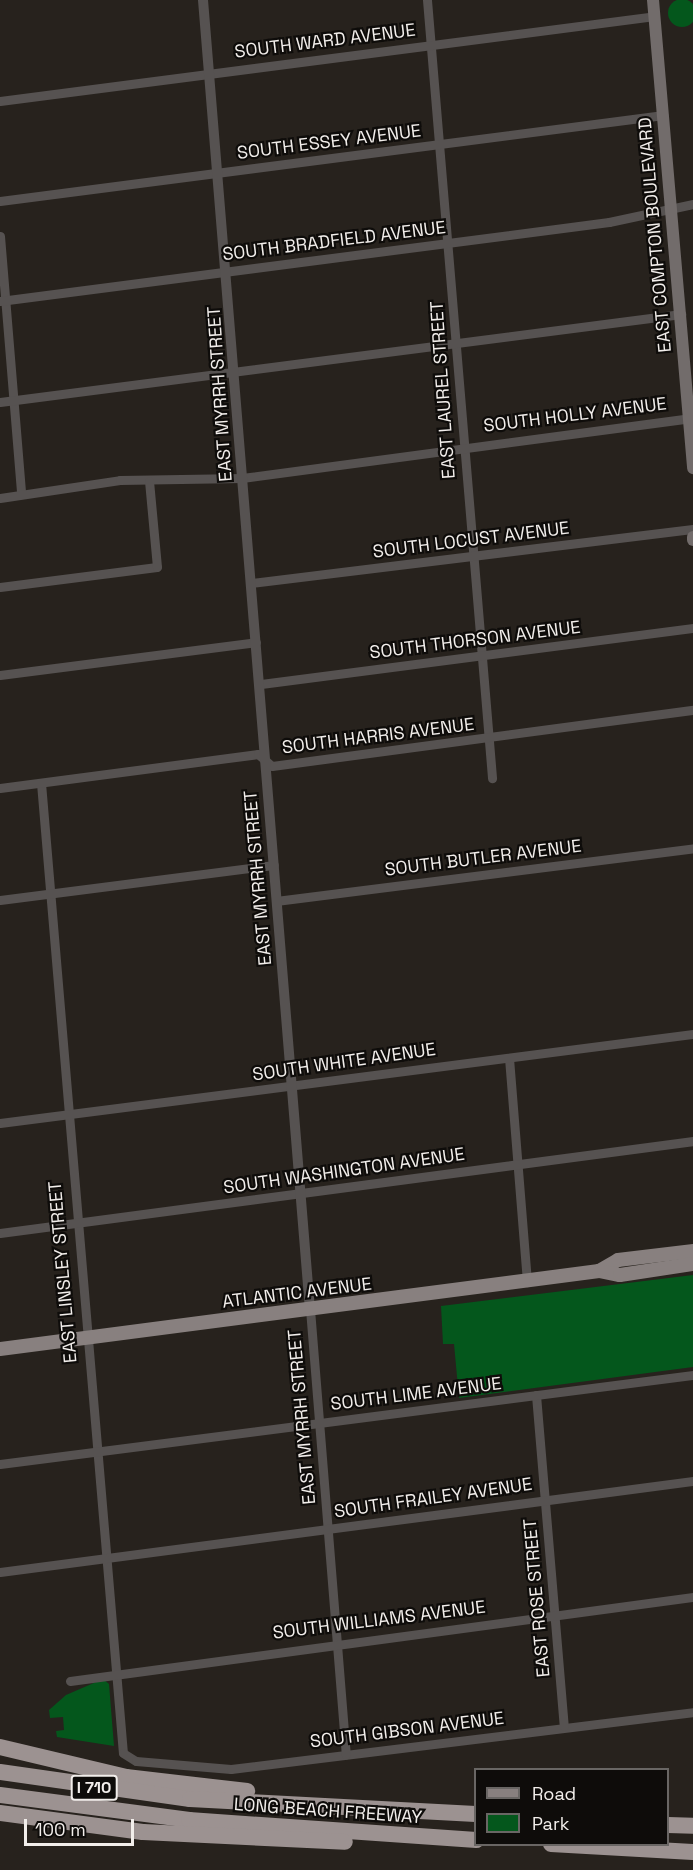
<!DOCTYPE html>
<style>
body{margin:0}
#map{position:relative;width:693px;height:1870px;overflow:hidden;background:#27221d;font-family:"Space Grotesk",sans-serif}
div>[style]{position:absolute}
.green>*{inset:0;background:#04571c}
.round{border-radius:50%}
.minor>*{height:9px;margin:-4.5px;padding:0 4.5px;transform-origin:4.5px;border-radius:4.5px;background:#565251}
.tertiary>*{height:10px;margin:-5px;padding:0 5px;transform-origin:5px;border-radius:5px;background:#565251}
.secondary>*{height:12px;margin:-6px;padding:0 6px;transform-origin:6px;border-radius:6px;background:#726c6b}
.primary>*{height:14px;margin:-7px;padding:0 7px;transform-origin:7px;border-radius:7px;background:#88807f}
.motorway>*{height:16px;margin:-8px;padding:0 8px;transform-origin:8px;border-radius:8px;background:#9c9291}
span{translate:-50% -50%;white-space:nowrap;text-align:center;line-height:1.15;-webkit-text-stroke:4.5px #0e0c0a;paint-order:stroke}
.shield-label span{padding:2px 4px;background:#0e0c0a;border:2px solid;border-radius:4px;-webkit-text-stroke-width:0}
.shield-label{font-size:16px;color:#f2eeeb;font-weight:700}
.street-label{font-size:18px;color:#f2eeeb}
.legend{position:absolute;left:474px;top:1768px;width:195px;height:78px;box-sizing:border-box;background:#0e0c0a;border:2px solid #696664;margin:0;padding:8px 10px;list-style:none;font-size:18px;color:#f2eeeb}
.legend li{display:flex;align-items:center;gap:12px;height:30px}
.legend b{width:30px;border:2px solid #696664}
.scale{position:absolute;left:24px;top:1819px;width:110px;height:27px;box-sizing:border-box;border:3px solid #f2eeeb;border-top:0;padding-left:8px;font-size:18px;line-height:21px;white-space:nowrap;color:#f2eeeb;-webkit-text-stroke:4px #0e0c0a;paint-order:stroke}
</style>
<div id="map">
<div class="green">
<div class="round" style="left:668px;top:-1px;width:28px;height:28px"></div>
<div style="clip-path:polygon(693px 1275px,693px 1367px,459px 1398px,454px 1344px,443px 1344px,441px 1306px)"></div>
<div style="clip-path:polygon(103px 1679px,109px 1684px,114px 1746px,57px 1737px,56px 1731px,64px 1730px,63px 1717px,50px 1718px,49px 1710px,66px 1695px)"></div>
</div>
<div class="minor">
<div style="left:427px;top:0;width:781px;rotate:85.22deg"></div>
<div style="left:0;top:101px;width:660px;rotate:-7.39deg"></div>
<div style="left:0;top:201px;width:669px;rotate:-7.39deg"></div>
<div style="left:0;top:236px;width:259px;rotate:85.3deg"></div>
<div style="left:0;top:301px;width:614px;rotate:-7.39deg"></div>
<div style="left:609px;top:222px;width:86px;rotate:-12.1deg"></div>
<div style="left:0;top:402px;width:687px;rotate:-7.36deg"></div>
<div style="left:0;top:498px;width:121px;rotate:-8.5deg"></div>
<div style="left:120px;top:480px;width:122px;rotate:-0.9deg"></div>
<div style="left:242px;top:478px;width:455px;rotate:-7.6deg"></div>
<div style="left:252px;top:583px;width:444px;rotate:-7deg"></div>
<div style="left:0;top:587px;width:158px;rotate:-7.3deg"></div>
<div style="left:157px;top:567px;width:86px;rotate:-95.3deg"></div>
<div style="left:0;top:675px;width:258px;rotate:-7.3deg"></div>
<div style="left:261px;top:684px;width:436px;rotate:-7.4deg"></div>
<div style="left:41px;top:783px;width:973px;rotate:85.17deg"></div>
<div style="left:123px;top:1753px;width:15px;rotate:32deg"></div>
<div style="left:136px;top:1761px;width:95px;rotate:4.8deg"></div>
<div style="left:231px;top:1769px;width:466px;rotate:-7deg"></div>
<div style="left:0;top:788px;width:260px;rotate:-7.5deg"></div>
<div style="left:258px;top:754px;width:18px;rotate:41deg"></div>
<div style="left:272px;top:766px;width:425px;rotate:-7.6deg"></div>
<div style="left:0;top:900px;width:276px;rotate:-7.3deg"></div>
<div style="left:276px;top:901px;width:420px;rotate:-7.2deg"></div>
<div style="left:509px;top:1058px;width:225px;rotate:85.4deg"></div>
<div style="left:0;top:1123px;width:699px;rotate:-7.32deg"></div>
<div style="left:0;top:1233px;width:699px;rotate:-7.56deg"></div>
<div style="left:310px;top:1309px;width:447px;rotate:85.4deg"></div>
<div style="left:536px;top:1395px;width:332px;rotate:85.2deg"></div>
<div style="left:0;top:1464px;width:699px;rotate:-7.32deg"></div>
<div style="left:0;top:1572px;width:699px;rotate:-7.48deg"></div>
<div style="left:70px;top:1681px;width:629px;rotate:-7.68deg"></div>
</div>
<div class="tertiary">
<div style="left:203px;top:0;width:1313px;rotate:85.33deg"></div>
</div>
<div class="secondary">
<div style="left:653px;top:0;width:470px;rotate:85.1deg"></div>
<div style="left:693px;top:537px;width:3px;rotate:90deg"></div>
</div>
<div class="primary">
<div style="left:599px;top:1271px;width:22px;rotate:-30deg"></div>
<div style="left:618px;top:1260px;width:76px;rotate:-6.8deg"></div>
<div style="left:0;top:1349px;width:604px;rotate:-7.42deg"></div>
<div style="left:599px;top:1271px;width:21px;rotate:11deg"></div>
<div style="left:620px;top:1275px;width:74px;rotate:-8.6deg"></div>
</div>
<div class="motorway">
<div style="left:0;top:1747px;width:130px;rotate:13.4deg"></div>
<div style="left:126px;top:1777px;width:122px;rotate:6.6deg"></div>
<div style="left:0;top:1772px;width:192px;rotate:8.1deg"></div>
<div style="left:190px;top:1799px;width:286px;rotate:3deg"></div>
<div style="left:0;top:1795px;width:191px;rotate:7.5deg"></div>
<div style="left:189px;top:1820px;width:288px;rotate:4deg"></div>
<div style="left:0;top:1813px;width:144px;rotate:7.6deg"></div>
<div style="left:143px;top:1832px;width:202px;rotate:2.8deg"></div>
<div style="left:668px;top:1825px;width:25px;rotate:2deg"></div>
<div style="left:551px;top:1844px;width:142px;rotate:3.2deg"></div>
</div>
<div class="shield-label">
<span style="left:94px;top:1788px">I 710</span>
</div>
<div class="street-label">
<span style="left:325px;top:41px;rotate:-7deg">SOUTH WARD AVENUE</span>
<span style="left:329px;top:142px;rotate:-7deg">SOUTH ESSEY AVENUE</span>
<span style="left:655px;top:235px;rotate:-95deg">EAST COMPTON BOULEVARD</span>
<span style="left:334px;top:241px;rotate:-7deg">SOUTH BRADFIELD AVENUE</span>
<span style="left:443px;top:390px;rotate:-94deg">EAST LAUREL STREET</span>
<span style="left:220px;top:394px;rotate:-94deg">EAST MYRRH STREET</span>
<span style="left:575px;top:415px;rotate:-7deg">SOUTH HOLLY AVENUE</span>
<span style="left:471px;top:540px;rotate:-7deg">SOUTH LOCUST AVENUE</span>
<span style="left:475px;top:640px;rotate:-7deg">SOUTH THORSON AVENUE</span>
<span style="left:378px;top:736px;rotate:-7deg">SOUTH HARRIS AVENUE</span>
<span style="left:483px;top:858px;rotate:-7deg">SOUTH BUTLER AVENUE</span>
<span style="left:258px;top:878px;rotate:-95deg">EAST MYRRH STREET</span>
<span style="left:344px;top:1062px;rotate:-8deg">SOUTH WHITE AVENUE</span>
<span style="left:344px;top:1171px;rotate:-8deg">SOUTH WASHINGTON AVENUE</span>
<span style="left:63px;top:1272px;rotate:-95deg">EAST LINSLEY STREET</span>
<span style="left:297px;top:1293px;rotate:-7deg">ATLANTIC AVENUE</span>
<span style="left:416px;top:1394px;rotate:-7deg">SOUTH LIME AVENUE</span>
<span style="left:302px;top:1417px;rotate:-95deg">EAST MYRRH STREET</span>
<span style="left:433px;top:1498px;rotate:-8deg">SOUTH FRAILEY AVENUE</span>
<span style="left:537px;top:1598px;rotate:-95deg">EAST ROSE STREET</span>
<span style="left:379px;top:1620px;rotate:-7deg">SOUTH WILLIAMS AVENUE</span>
<span style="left:407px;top:1730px;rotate:-7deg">SOUTH GIBSON AVENUE</span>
<span style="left:328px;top:1811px;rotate:4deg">LONG BEACH FREEWAY</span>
</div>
<ul class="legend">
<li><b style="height:8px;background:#88807f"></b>Road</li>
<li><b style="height:16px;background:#04571c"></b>Park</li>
</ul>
<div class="scale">100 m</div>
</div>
